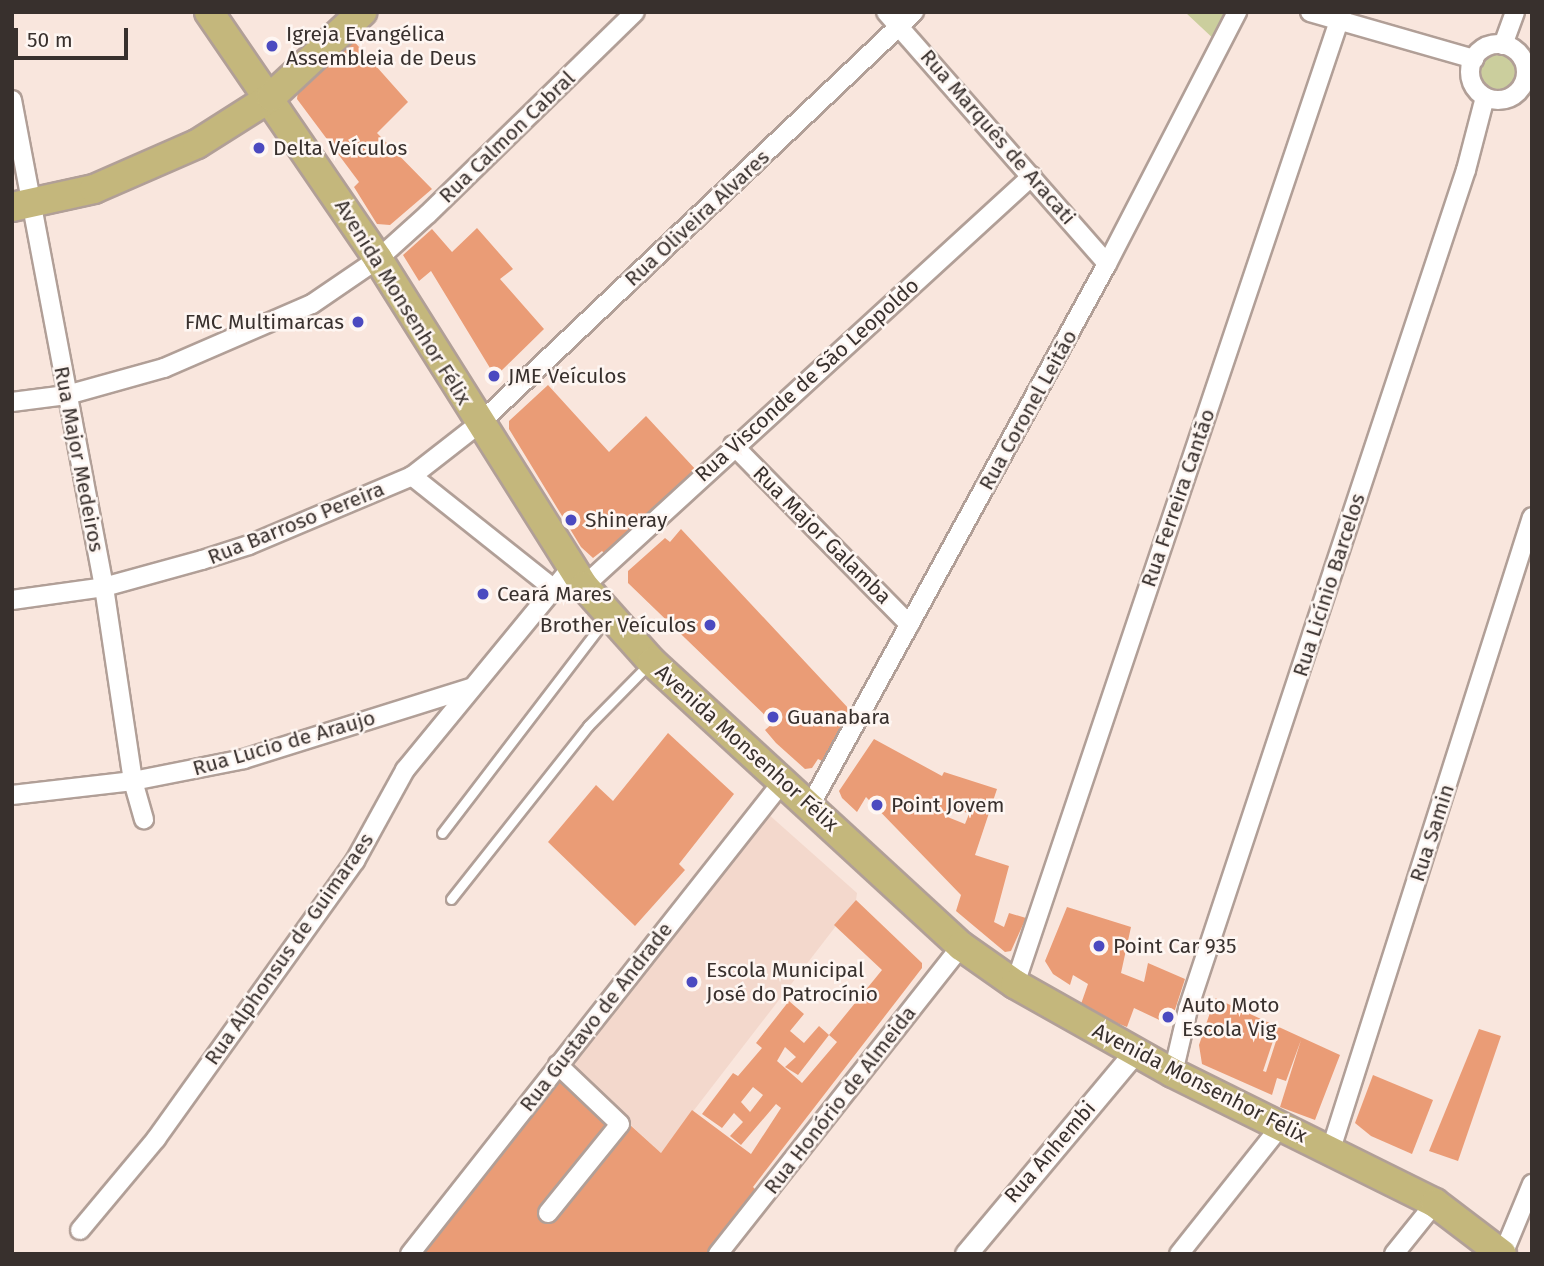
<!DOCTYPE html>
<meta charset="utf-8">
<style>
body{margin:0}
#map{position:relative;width:1544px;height:1266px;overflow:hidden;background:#f9e6dd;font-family:"Fira Sans",sans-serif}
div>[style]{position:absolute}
.built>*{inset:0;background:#f3d8cc}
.green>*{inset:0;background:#cbce9d}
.round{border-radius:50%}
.building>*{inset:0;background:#ea9c76}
.roads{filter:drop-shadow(2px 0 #b19f97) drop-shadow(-2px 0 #b19f97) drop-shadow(0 2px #b19f97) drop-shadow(0 -2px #b19f97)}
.service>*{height:9px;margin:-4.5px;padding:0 4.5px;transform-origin:4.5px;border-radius:4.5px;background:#fff}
.minor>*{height:18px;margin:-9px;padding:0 9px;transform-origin:9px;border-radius:9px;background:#fff}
.minor>.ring{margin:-9px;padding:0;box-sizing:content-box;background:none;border:18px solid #fff;border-radius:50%}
.tertiary>*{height:21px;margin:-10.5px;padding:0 10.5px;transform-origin:10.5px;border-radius:10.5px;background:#fff}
.primary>*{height:28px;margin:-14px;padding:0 14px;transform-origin:14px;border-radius:14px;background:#c4b77c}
.dots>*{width:19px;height:19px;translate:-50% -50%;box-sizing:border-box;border:4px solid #fef6f2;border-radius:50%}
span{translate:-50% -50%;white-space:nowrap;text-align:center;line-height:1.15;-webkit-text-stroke:5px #fef6f2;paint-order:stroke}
.poi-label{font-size:21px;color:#38302d}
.left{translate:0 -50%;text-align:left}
.right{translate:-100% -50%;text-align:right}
.street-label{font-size:21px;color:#38302d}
.frame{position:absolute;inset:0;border:14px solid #38302d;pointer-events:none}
.scale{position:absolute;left:14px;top:28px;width:114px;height:32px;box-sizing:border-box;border:4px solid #38302d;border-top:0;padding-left:9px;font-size:21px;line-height:24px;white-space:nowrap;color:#38302d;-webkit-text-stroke:5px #fef6f2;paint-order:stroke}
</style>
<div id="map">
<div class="built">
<div style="clip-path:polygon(767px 813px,857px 893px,856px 900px,661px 1153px,569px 1068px)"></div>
</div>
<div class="green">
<div style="clip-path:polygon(1185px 12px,1234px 12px,1218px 43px)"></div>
<div class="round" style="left:1480px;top:53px;width:36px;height:36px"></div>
</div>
<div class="building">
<div style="clip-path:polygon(351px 38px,408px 102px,377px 133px,432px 189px,390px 225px,377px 224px,354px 187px,359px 182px,297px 99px,298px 91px)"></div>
<div style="clip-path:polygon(477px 228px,513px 269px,500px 279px,544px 329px,500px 372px,490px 368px,431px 271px,419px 281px,403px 255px,432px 229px,452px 252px)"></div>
<div style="clip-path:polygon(548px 385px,609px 452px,646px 416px,697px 471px,606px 555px,602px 551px,593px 558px,581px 547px,509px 429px,509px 421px)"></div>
<div style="clip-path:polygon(681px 529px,850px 710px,822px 761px,818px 759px,812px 768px,805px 769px,776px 743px,765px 730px,773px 723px,628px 583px,628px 571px,665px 538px,670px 542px)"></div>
<div style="clip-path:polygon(668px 733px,734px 794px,679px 864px,685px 870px,635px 926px,548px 842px,596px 785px,613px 801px)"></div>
<div style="clip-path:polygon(evenodd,874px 739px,942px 776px,944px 772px,997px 789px,975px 855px,1009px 866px,994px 922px,1004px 927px,1009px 913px,1026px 918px,1011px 951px,1005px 952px,956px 911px,961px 895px,866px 797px,857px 812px,842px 798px,839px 791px,874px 739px,950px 805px,969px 814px,965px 824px,945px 816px,950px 805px)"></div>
<div style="clip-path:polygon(evenodd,856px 900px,922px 963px,922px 968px,753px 1187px,759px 1193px,707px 1254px,422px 1254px,561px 1079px,611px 1126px,539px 1214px,549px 1224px,629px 1124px,661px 1153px,692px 1110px,751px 1154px,781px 1108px,776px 1104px,741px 1145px,730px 1136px,743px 1122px,734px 1113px,722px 1128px,702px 1114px,733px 1073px,738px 1076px,762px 1048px,756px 1043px,789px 1001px,804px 1014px,790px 1031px,804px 1043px,819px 1026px,829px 1035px,798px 1075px,785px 1067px,796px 1057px,785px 1047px,777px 1061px,802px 1083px,837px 1042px,829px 1035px,882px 970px,834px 925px,856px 900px,753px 1087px,763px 1095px,750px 1112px,741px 1102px,753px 1087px)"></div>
<div style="clip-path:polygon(1067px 907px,1131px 927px,1121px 973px,1144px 982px,1148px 963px,1185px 979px,1170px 1025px,1134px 1008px,1127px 1027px,1104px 1018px,1081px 1004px,1088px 984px,1073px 975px,1070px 985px,1053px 974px,1045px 961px)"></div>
<div style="clip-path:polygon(evenodd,1215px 998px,1340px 1055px,1315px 1120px,1280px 1107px,1301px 1040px,1286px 1081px,1277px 1078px,1272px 1095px,1202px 1064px,1199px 1045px,1215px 998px,1274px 1038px,1277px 1038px,1266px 1072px,1263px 1071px,1274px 1038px)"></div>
<div style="clip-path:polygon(1479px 1029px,1501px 1036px,1458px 1161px,1429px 1151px)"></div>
<div style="clip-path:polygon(1373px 1075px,1433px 1100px,1412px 1154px,1371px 1136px,1355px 1123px)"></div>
</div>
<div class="roads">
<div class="service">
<div style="left:442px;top:833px;width:272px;rotate:-52.6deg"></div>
<div style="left:451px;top:899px;width:221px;rotate:-51.6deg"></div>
<div style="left:588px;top:726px;width:86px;rotate:-45.5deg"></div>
</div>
<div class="minor">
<div style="left:886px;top:12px;width:335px;rotate:48.7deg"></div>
<div style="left:1310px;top:12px;width:171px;rotate:16deg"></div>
<div class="ring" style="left:1470px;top:44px;width:38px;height:38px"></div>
<div style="left:1503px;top:45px;width:35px;rotate:-70deg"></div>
<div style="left:12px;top:100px;width:496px;rotate:79.3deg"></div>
<div style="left:104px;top:587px;width:196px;rotate:81.5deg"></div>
<div style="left:133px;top:781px;width:40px;rotate:74deg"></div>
<div style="left:12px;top:402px;width:55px;rotate:-7.3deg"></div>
<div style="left:67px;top:395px;width:101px;rotate:-15.6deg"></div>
<div style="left:164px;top:368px;width:161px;rotate:-23.4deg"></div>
<div style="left:312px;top:304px;width:80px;rotate:-34.3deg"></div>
<div style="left:378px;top:259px;width:67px;rotate:-42deg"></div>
<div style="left:428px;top:214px;width:289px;rotate:-44.3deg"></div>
<div style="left:733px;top:445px;width:252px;rotate:45.5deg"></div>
<div style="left:412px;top:476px;width:180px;rotate:38.5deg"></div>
<div style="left:584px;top:586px;width:607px;rotate:-42.46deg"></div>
<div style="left:12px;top:600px;width:93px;rotate:-8deg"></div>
<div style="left:104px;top:587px;width:102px;rotate:-15.4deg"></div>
<div style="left:202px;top:560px;width:49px;rotate:-17.7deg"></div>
<div style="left:249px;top:545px;width:177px;rotate:-22.9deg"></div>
<div style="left:412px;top:476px;width:86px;rotate:-37.9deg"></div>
<div style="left:480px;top:423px;width:598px;rotate:-43.44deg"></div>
<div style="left:12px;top:795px;width:122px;rotate:-6.6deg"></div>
<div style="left:133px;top:781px;width:113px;rotate:-11.2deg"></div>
<div style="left:244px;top:759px;width:237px;rotate:-17.4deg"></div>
<div style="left:811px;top:804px;width:616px;rotate:-61.27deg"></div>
<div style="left:1107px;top:264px;width:284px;rotate:-62.7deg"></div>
<div style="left:1015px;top:984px;width:1026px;rotate:-71.41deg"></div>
<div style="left:1173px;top:1073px;width:66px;rotate:-76.8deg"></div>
<div style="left:1188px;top:1009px;width:884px;rotate:-71.67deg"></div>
<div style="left:1466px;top:170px;width:75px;rotate:-75.4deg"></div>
<div style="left:1331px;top:1149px;width:663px;rotate:-72.36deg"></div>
<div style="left:548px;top:1213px;width:114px;rotate:-51deg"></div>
<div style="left:620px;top:1124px;width:86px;rotate:-136.4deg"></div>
<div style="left:80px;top:1230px;width:119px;rotate:-50.1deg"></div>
<div style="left:156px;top:1139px;width:342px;rotate:-54.4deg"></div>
<div style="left:355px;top:861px;width:104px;rotate:-61.2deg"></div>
<div style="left:405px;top:770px;width:263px;rotate:-50.6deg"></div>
<div style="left:410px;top:1254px;width:602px;rotate:-51.74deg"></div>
<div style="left:718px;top:1254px;width:392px;rotate:-51.7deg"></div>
<div style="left:1179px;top:1254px;width:162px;rotate:-51.5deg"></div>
<div style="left:1394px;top:1254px;width:65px;rotate:-51.2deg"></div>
<div style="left:1503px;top:1254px;width:76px;rotate:-67.5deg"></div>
</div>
<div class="tertiary">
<div style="left:966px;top:1254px;width:263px;rotate:-50.1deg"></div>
</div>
<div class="primary">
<div style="left:209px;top:12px;width:299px;rotate:55.6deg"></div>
<div style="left:378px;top:259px;width:386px;rotate:57.8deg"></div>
<div style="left:584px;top:586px;width:102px;rotate:48.2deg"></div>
<div style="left:652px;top:662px;width:420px;rotate:42.6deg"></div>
<div style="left:961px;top:946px;width:66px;rotate:35.1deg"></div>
<div style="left:1015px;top:984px;width:181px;rotate:29.4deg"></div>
<div style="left:1173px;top:1073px;width:292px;rotate:26.4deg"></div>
<div style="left:1435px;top:1203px;width:84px;rotate:37.3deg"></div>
<div style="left:12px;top:207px;width:84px;rotate:-12.4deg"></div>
<div style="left:94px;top:189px;width:112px;rotate:-23.6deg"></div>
<div style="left:197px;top:144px;width:88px;rotate:-32.4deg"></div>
<div style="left:271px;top:97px;width:125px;rotate:-43deg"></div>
</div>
</div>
<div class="dots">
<div style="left:272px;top:46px;background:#4b4ac0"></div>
<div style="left:259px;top:148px;background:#4b4ac0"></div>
<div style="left:358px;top:322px;background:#4b4ac0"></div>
<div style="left:494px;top:376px;background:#4b4ac0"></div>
<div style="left:571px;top:520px;background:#4b4ac0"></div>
<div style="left:483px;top:594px;background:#4b4ac0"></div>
<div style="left:710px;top:625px;background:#4b4ac0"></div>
<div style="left:773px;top:717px;background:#4b4ac0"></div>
<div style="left:877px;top:805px;background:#4b4ac0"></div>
<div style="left:1099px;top:946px;background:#4b4ac0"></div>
<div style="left:692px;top:982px;background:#4b4ac0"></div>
<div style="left:1168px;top:1017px;background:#4b4ac0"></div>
</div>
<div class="poi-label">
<span class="left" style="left:286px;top:46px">Igreja Evangélica<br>Assembleia de Deus</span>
<span class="left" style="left:273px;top:148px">Delta Veículos</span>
<span class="right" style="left:344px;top:322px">FMC Multimarcas</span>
<span class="left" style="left:508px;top:376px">JME Veículos</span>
<span class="left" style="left:585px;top:520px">Shineray</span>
<span class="left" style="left:497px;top:594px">Ceará Mares</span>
<span class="right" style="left:696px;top:625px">Brother Veículos</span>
<span class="left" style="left:787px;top:717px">Guanabara</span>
<span class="left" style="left:891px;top:805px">Point Jovem</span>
<span class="left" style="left:1113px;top:946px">Point Car 935</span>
<span class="left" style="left:706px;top:982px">Escola Municipal<br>José do Patrocínio</span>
<span class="left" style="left:1182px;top:1017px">Auto Moto<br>Escola Vig</span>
</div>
<div class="street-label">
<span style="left:507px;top:137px;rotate:-44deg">Rua Calmon Cabral</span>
<span style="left:998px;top:137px;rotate:49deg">Rua Marquês de Aracati</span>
<span style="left:697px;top:218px;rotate:-43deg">Rua Oliveira Alvares</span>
<span style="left:403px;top:302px;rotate:58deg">Avenida Monsenhor Félix</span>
<span style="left:807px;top:380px;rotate:-42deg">Rua Visconde de São Leopoldo</span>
<span style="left:1028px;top:410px;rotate:-61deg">Rua Coronel Leitão</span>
<span style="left:79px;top:459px;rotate:79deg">Rua Major Medeiros</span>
<span style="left:1178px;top:498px;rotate:-71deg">Rua Ferreira Cantão</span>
<span style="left:296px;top:523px;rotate:-22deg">Rua Barroso Pereira</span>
<span style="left:822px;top:535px;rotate:45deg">Rua Major Galamba</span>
<span style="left:1329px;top:585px;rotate:-72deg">Rua Licínio Barcelos</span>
<span style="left:284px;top:743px;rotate:-16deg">Rua Lucio de Araujo</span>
<span style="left:747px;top:748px;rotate:42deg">Avenida Monsenhor Félix</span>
<span style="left:1432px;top:833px;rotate:-72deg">Rua Samin</span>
<span style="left:289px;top:949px;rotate:-55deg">Rua Alphonsus de Guimaraes</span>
<span style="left:596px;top:1017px;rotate:-52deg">Rua Gustavo de Andrade</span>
<span style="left:1200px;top:1083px;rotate:27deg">Avenida Monsenhor Félix</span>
<span style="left:840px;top:1100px;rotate:-52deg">Rua Honório de Almeida</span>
<span style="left:1050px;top:1152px;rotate:-49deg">Rua Anhembi</span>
</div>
<div class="frame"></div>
<div class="scale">50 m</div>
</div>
